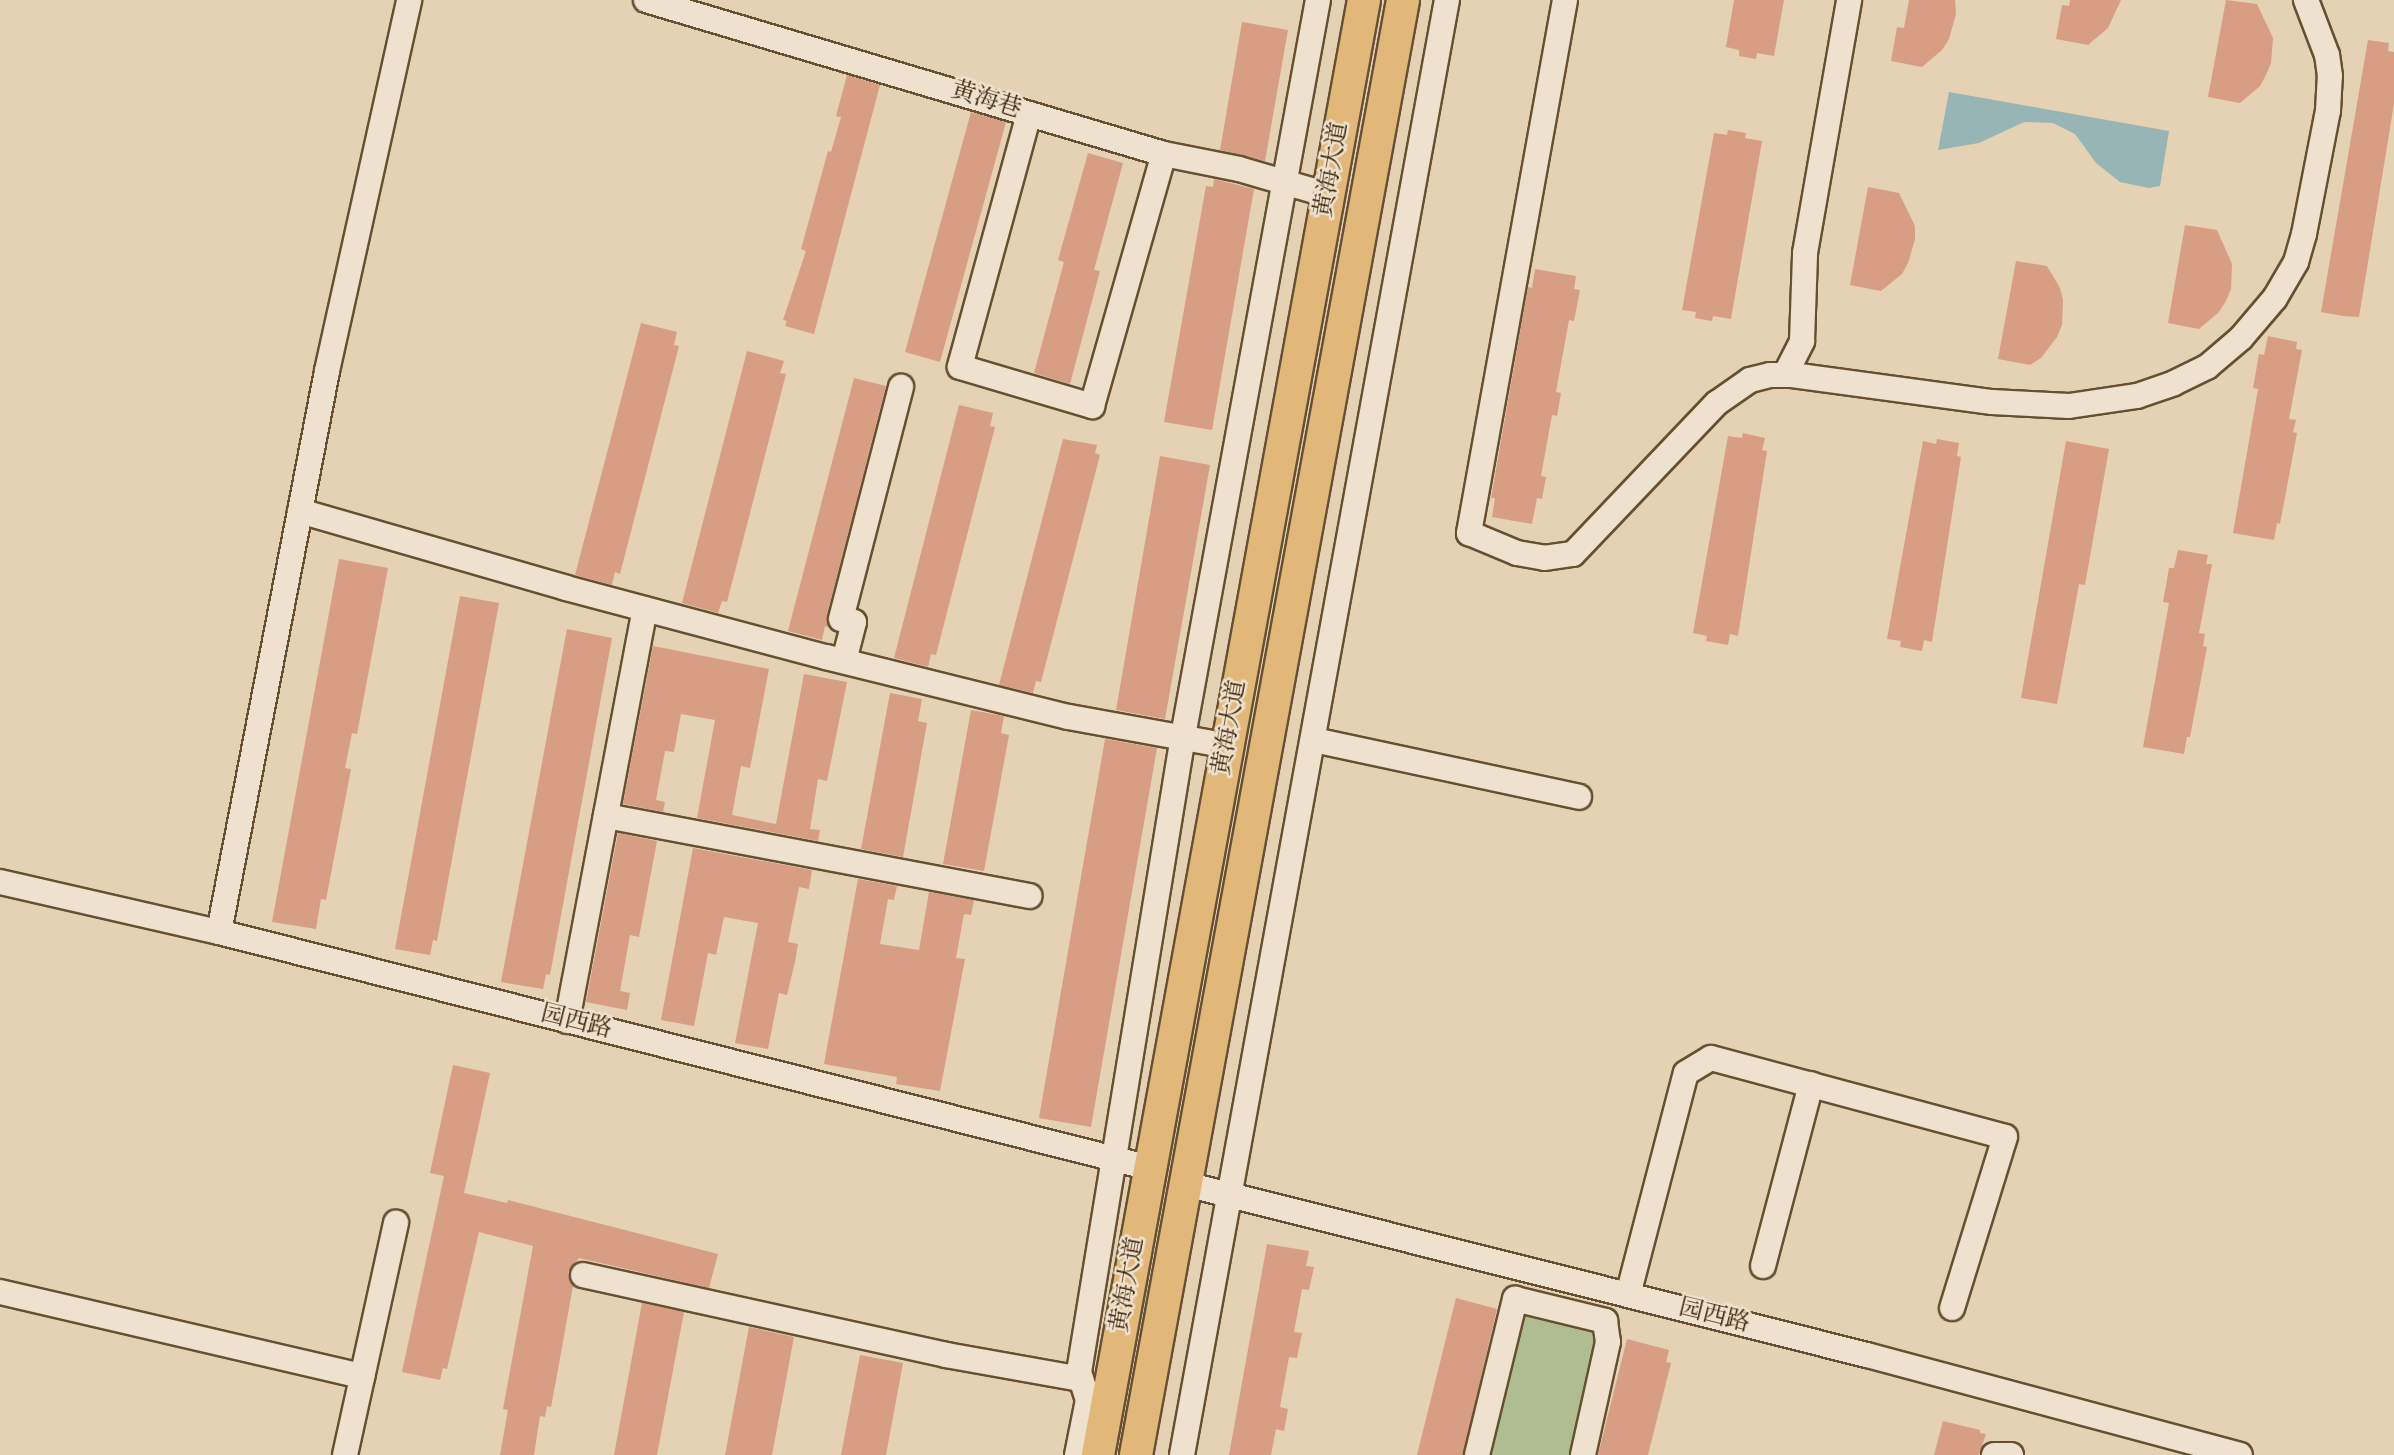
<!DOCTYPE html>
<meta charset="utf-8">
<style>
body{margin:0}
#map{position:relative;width:2394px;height:1455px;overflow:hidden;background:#e5d1b3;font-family:Vollkorn,"Noto Serif SC",serif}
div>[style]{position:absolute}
.green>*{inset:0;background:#afbd91}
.water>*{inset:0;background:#98b5b5}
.building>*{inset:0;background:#d79e83}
.roads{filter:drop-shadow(2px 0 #665031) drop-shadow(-2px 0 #665031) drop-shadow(0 2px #665031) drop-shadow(0 -2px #665031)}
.minor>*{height:24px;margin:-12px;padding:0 12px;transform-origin:12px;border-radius:12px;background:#eee1ce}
.major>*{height:32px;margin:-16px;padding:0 16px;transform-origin:16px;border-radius:16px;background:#e2b87a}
span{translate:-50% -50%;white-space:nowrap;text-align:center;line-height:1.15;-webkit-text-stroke:5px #eee1ce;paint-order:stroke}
.street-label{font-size:24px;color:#3c2506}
</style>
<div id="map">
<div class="green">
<div style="clip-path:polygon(1525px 1309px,1594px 1331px,1596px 1343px,1571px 1455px,1485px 1455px)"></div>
</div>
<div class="water">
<div style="clip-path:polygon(1949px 92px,2169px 131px,2160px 186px,2149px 188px,2120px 182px,2096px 163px,2075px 134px,2053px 123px,2024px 122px,1979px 143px,1938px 150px)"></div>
</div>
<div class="building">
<div style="clip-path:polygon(1734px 0,1784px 0,1774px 56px,1757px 53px,1756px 59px,1739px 56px,1739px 50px,1726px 47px)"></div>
<div style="clip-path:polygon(1909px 0,1955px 0,1956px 14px,1949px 39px,1942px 50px,1922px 67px,1891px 61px,1897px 27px,1904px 28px)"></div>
<div style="clip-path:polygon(2070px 0,2121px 0,2108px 28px,2088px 45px,2056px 39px,2062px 5px,2069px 6px)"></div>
<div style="clip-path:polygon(2226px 0,2257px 4px,2273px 38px,2271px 63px,2266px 75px,2260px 86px,2240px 103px,2208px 97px)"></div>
<div style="clip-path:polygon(1242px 22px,1288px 30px,1265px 161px,1220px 150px)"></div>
<div style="clip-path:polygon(2368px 40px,2389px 43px,2388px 51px,2394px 52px,2394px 104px,2359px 317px,2343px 316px,2321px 312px)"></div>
<div style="clip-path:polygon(847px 75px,880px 85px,814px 334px,785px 326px,787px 321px,783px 320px,806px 251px,801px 249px,828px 151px,831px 152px,841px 117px,836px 116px)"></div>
<div style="clip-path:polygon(971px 112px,1006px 122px,940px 362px,905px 352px)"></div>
<div style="clip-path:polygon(1728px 130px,1746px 133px,1745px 138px,1762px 141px,1731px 319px,1713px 316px,1712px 321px,1695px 318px,1696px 312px,1682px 310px,1714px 133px,1727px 135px)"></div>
<div style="clip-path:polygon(1088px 153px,1123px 163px,1094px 270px,1100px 271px,1070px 384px,1034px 373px,1064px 262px,1058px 260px)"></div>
<div style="clip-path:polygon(1214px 179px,1254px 189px,1212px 430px,1164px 422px,1206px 186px,1213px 187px)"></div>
<div style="clip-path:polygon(1868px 187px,1899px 193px,1915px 226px,1915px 239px,1908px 263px,1902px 274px,1881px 291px,1850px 285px)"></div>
<div style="clip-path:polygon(2185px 225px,2217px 230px,2232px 264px,2231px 289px,2226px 301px,2219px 312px,2199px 329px,2168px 323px)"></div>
<div style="clip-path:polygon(2016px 261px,2047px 266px,2060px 288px,2063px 300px,2062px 325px,2057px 337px,2041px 358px,2030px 365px,1998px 359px)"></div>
<div style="clip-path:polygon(1535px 269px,1576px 276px,1574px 289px,1580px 290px,1574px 321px,1569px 320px,1556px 392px,1561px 393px,1557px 416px,1552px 415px,1541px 476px,1546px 477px,1542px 499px,1537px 498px,1532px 524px,1492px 517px,1495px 498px,1491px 498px,1528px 287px,1532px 288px)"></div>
<div style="clip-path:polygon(641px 323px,677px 332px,674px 345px,679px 346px,620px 574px,615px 572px,612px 585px,575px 575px)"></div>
<div style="clip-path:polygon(2268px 336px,2297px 342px,2296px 349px,2302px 350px,2289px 419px,2296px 420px,2293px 432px,2297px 433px,2280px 524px,2277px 523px,2274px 540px,2233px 533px,2258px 389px,2253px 388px,2259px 354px,2264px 355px)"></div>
<div style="clip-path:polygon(747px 351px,784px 361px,780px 373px,786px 374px,727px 602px,722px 601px,718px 613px,682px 603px)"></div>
<div style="clip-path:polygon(854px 378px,886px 386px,827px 615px,829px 627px,825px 626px,822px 640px,788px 631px)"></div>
<div style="clip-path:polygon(959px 405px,993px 413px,990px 426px,995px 427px,936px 655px,931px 654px,928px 667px,894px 658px)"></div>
<div style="clip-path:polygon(1743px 433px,1765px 438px,1762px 450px,1767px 451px,1738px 636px,1730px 634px,1728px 645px,1706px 641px,1707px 636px,1693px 633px,1728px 436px,1742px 438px)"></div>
<div style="clip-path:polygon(1063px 439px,1097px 445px,1095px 453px,1100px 455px,1041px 682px,1036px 681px,1033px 693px,999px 685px)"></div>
<div style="clip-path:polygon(1937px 439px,1959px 443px,1957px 456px,1961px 457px,1932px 642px,1924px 640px,1922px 651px,1900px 647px,1901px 641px,1887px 639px,1923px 441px,1936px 444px)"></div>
<div style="clip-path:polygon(2066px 441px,2109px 449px,2085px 585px,2079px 584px,2057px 704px,2021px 698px)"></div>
<div style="clip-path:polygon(1160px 456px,1210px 465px,1165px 719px,1116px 710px)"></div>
<div style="clip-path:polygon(2178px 550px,2208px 555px,2206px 564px,2212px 564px,2199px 633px,2205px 634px,2203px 646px,2207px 647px,2190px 737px,2187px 737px,2184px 754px,2143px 747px,2169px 603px,2163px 602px,2169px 568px,2174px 568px)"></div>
<div style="clip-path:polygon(339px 559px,388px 568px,357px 734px,352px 733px,345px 768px,351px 769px,326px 900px,321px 899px,316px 929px,272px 922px)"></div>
<div style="clip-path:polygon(460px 596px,499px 603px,437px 941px,433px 940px,430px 955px,395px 949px)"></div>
<div style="clip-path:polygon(567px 629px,612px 638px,550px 975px,546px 974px,543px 989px,501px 982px)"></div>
<div style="clip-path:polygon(653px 646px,769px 669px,750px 768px,741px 766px,732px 815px,776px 824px,804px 674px,847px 682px,827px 781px,818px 779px,810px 829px,820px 830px,818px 841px,697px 818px,715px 720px,681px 714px,674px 752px,665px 751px,656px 800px,665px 802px,663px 812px,623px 804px)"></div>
<div style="clip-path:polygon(890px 693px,922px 699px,918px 721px,927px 723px,903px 857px,861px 849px)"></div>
<div style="clip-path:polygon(971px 710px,1004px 716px,1001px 733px,1009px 735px,984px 871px,943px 864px)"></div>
<div style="clip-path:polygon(1105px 739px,1157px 748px,1091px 1127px,1039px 1118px)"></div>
<div style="clip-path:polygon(618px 833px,657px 841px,639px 937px,630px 935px,620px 991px,630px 993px,627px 1010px,586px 1002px)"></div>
<div style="clip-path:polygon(693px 848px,812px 870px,809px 889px,799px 887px,788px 942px,798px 944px,795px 962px,787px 995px,779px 993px,768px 1049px,735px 1043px,758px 923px,724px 917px,716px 955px,708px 953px,694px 1026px,661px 1020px)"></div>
<div style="clip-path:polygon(858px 879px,897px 886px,894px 900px,888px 899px,880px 944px,919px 950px,929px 892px,974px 900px,971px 915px,964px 914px,956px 958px,965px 959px,940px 1091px,896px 1084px,897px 1077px,824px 1064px)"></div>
<div style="clip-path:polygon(453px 1065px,490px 1073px,464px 1193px,507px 1203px,508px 1200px,718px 1254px,709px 1288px,579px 1258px,573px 1265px,568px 1272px,573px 1286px,557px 1375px,551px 1407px,547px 1406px,545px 1417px,540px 1416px,534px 1455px,500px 1455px,508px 1410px,503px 1409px,533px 1246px,479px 1232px,447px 1369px,443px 1368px,440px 1380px,402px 1372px,444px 1176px,430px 1173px)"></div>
<div style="clip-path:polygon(1267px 1244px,1309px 1251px,1306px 1266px,1314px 1267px,1309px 1290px,1302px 1289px,1294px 1332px,1302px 1333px,1297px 1358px,1289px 1357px,1280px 1407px,1288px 1409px,1284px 1431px,1276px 1429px,1271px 1455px,1229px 1455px)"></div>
<div style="clip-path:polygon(1456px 1298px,1497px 1309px,1463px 1455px,1417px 1455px)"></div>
<div style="clip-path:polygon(642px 1303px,684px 1312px,657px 1455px,614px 1455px)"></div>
<div style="clip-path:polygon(749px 1327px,794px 1337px,772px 1455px,725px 1455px)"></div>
<div style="clip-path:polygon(1627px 1339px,1669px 1350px,1666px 1362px,1671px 1363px,1648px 1455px,1598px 1455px)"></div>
<div style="clip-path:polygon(860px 1355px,903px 1363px,886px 1455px,841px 1455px)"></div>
<div style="clip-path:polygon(1943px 1421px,1980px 1430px,1980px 1433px,1986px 1434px,1979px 1455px,1934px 1455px)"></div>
</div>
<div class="roads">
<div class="minor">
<div style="left:646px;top:0;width:540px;rotate:16.56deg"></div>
<div style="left:1164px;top:154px;width:76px;rotate:11.3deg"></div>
<div style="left:1239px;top:169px;width:93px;rotate:16.3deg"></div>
<div style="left:1565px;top:0;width:542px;rotate:100.21deg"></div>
<div style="left:1469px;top:533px;width:52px;rotate:22.6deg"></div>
<div style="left:1517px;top:553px;width:27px;rotate:10deg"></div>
<div style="left:1544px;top:558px;width:29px;rotate:-8deg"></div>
<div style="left:1573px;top:554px;width:209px;rotate:-46.4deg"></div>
<div style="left:1717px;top:403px;width:40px;rotate:-34.9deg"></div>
<div style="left:1750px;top:380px;width:21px;rotate:-14deg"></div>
<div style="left:1770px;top:375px;width:22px"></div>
<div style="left:1792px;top:375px;width:202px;rotate:7.7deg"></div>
<div style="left:1992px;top:402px;width:77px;rotate:3deg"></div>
<div style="left:2069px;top:406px;width:69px;rotate:-8.4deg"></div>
<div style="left:2137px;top:396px;width:39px;rotate:-19deg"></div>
<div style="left:2174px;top:383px;width:37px;rotate:-26deg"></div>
<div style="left:2207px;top:367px;width:45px;rotate:-40.5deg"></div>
<div style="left:2241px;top:338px;width:52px;rotate:-49.6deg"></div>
<div style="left:2275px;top:298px;width:42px;rotate:-59.7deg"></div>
<div style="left:2296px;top:262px;width:29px;rotate:-74deg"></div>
<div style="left:2304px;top:234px;width:125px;rotate:-79deg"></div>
<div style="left:2328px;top:111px;width:35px;rotate:-87deg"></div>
<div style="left:2330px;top:76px;width:21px;rotate:-98deg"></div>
<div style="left:2327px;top:55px;width:59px;rotate:-110.9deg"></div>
<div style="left:1029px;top:114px;width:262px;rotate:105.3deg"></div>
<div style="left:960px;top:367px;width:138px;rotate:16.5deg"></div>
<div style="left:1092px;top:406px;width:262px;rotate:-74.1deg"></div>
<div style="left:1785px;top:375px;width:38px;rotate:-63deg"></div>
<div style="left:1802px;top:341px;width:88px;rotate:-88deg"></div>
<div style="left:1805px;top:253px;width:257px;rotate:-80.1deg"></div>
<div style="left:300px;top:511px;width:277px;rotate:16.1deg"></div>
<div style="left:566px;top:588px;width:269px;rotate:14.9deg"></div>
<div style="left:826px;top:657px;width:250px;rotate:13.9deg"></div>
<div style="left:1069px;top:717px;width:162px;rotate:10.3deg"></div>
<div style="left:844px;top:661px;width:40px;rotate:-75.6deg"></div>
<div style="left:854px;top:622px;width:13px;rotate:-167deg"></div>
<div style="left:841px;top:619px;width:240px;rotate:-75.5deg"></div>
<div style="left:1314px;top:740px;width:271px;rotate:12.1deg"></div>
<div style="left:606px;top:816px;width:431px;rotate:10.7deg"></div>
<div style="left:0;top:882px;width:225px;rotate:12.9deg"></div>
<div style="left:219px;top:932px;width:960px;rotate:14.22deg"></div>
<div style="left:219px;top:932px;width:571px;rotate:-79.1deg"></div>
<div style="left:327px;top:371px;width:380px;rotate:-77.5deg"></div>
<div style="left:567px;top:1021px;width:419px;rotate:-79.3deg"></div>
<div style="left:1186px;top:1184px;width:702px;rotate:14.1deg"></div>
<div style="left:1867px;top:1355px;width:386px;rotate:15deg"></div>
<div style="left:1763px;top:1266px;width:188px;rotate:-75.2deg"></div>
<div style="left:583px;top:1275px;width:372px;rotate:12.4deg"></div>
<div style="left:946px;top:1355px;width:137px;rotate:10.1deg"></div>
<div style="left:0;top:1292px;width:372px;rotate:13.1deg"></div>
<div style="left:1628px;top:1295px;width:229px;rotate:-75.4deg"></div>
<div style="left:1686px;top:1073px;width:29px;rotate:-31deg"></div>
<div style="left:1711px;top:1058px;width:304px;rotate:15deg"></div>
<div style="left:2005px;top:1137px;width:179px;rotate:107.2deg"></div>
<div style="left:345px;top:1455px;width:238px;rotate:-77.6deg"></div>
<div style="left:1077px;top:1455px;width:56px;rotate:-78.7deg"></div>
<div style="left:1088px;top:1400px;width:29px;rotate:-108deg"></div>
<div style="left:1079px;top:1372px;width:644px;rotate:-80.71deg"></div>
<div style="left:1183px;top:736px;width:748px;rotate:-79.61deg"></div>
<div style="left:1182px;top:1455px;width:1479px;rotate:-79.68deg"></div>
<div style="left:1477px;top:1455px;width:161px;rotate:-76.3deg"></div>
<div style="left:1515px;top:1299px;width:93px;rotate:13.7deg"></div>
<div style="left:1605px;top:1321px;width:21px;rotate:82deg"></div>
<div style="left:1608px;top:1342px;width:116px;rotate:102.5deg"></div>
<div style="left:1994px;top:1455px;width:17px"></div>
</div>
<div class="major">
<div style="left:1098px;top:1455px;width:1479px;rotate:-79.64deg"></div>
<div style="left:1136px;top:1455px;width:1479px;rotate:-79.6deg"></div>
</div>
</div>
<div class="street-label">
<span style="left:986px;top:101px;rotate:17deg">黄海巷</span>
<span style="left:1333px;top:170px;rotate:-80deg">黄海大道</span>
<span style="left:1231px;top:728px;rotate:-80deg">黄海大道</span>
<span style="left:576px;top:1023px;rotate:14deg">园西路</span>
<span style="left:1129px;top:1285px;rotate:-80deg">黄海大道</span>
<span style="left:1714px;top:1317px;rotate:14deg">园西路</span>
</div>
</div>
